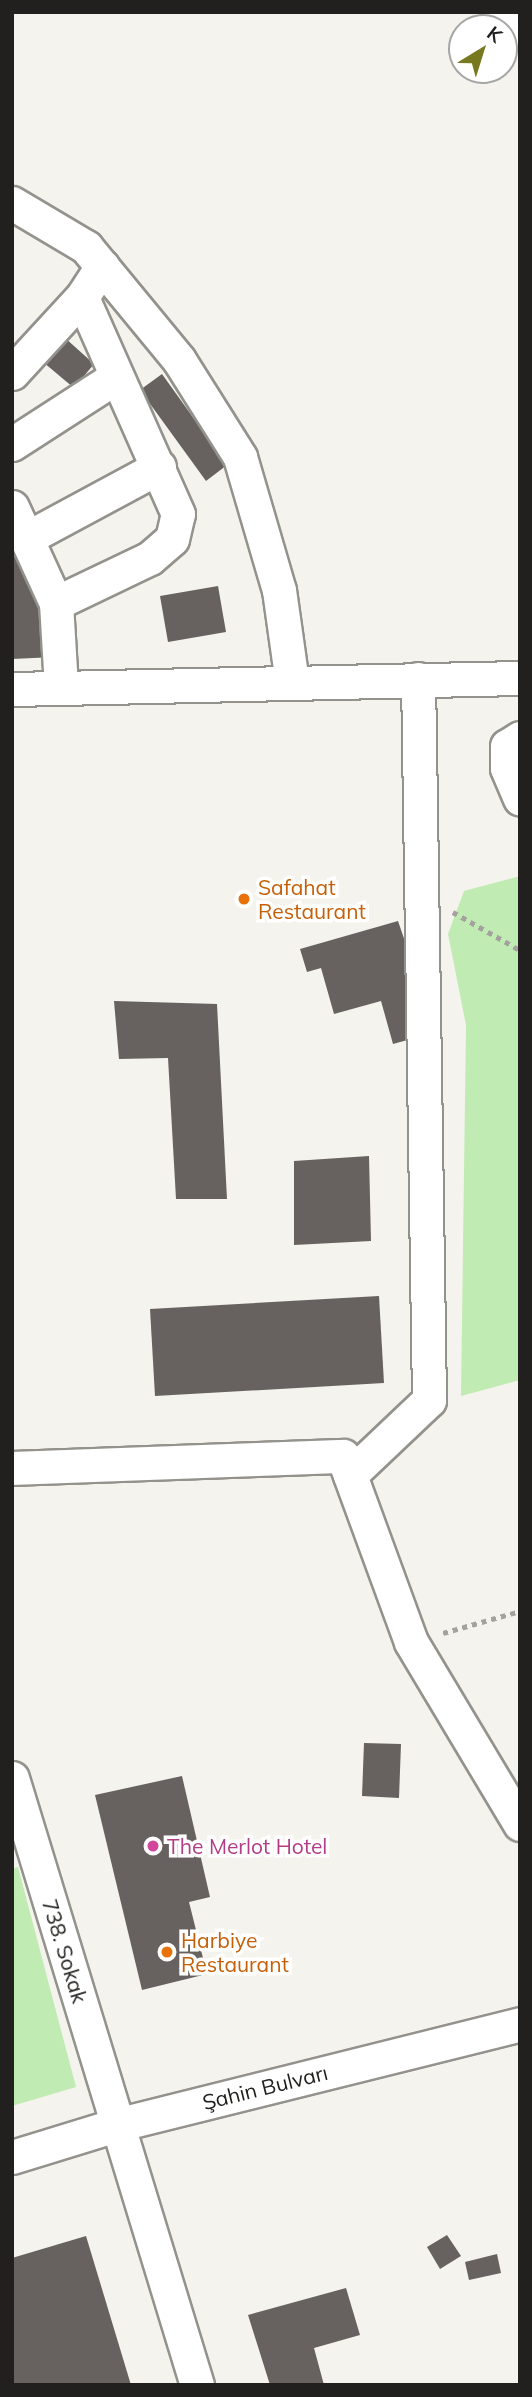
<!DOCTYPE html>
<meta charset="utf-8">
<style>
body{margin:0}
#map{position:relative;width:532px;height:2397px;overflow:hidden;background:#f5f3ed;font-family:Mulish,sans-serif}
div>[style]{position:absolute}
.green>*{inset:0;background:#c0ebb2}
.building>*{inset:0;background:#67625f}
.path>*{height:4.5px;margin-top:-2.25px;transform-origin:0;background:repeating-linear-gradient(90deg,#a4a29e 0 5px,transparent 0 10px)}
.roads{filter:drop-shadow(2px 0 #94928c) drop-shadow(-2px 0 #94928c) drop-shadow(0 2px #94928c) drop-shadow(0 -2px #94928c)}
.minor>*{height:33px;margin:-16.5px;padding:0 16.5px;transform-origin:16.5px;border-radius:16.5px;background:#fff}
.dots>*{width:19px;height:19px;translate:-50% -50%;box-sizing:border-box;border:4px solid #fff;border-radius:50%}
span{translate:-50% -50%;white-space:nowrap;text-align:center;line-height:1.15;-webkit-text-stroke:7px #fff;paint-order:stroke}
.food-label{font-size:21px;color:#c56008}
.left{translate:0 -50%;text-align:left}
.hotel-label{font-size:21px;color:#b23c85}
.street-label{font-size:21px;color:#21201e}
.frame{position:absolute;inset:0;border:14px solid #21201e;pointer-events:none}
.north{position:absolute;left:448px;top:14px;width:70px;height:70px;box-sizing:border-box;background:#fff;border:2px solid #a6a6a5;border-radius:50%;rotate:38deg;font-size:19px;font-weight:700;line-height:28px;text-align:center;color:#21201e}
.north::after{content:'';display:block;margin:auto;width:24px;height:32px;background:#77781f;clip-path:polygon(50% 0,100% 100%,50% 72%,0 100%)}
</style>
<div id="map">
<div class="green">
<div style="clip-path:polygon(520px 876px,520px 1380px,461px 1396px,466px 1025px,448px 934px,464px 891px)"></div>
<div style="clip-path:polygon(18px 1867px,76px 2087px,12px 2106px,12px 1869px)"></div>
</div>
<div class="building">
<div style="clip-path:polygon(64px 337px,94px 364px,74px 388px,43px 362px)"></div>
<div style="clip-path:polygon(162px 374px,227px 465px,206px 481px,140px 390px)"></div>
<div style="clip-path:polygon(12px 543px,37px 596px,55px 657px,12px 659px)"></div>
<div style="clip-path:polygon(218px 586px,226px 632px,168px 642px,160px 596px)"></div>
<div style="clip-path:polygon(398px 921px,436px 1032px,393px 1044px,381px 1001px,334px 1014px,321px 968px,307px 972px,300px 949px)"></div>
<div style="clip-path:polygon(114px 1001px,217px 1004px,227px 1199px,176px 1199px,168px 1058px,119px 1059px)"></div>
<div style="clip-path:polygon(369px 1156px,371px 1241px,294px 1245px,294px 1161px)"></div>
<div style="clip-path:polygon(379px 1296px,384px 1383px,155px 1396px,150px 1309px)"></div>
<div style="clip-path:polygon(364px 1743px,401px 1744px,399px 1798px,362px 1796px)"></div>
<div style="clip-path:polygon(182px 1776px,210px 1897px,189px 1902px,207px 1974px,142px 1990px,95px 1795px)"></div>
<div style="clip-path:polygon(447px 2235px,461px 2256px,440px 2269px,427px 2247px)"></div>
<div style="clip-path:polygon(86px 2236px,131px 2385px,12px 2385px,12px 2258px)"></div>
<div style="clip-path:polygon(497px 2254px,501px 2273px,469px 2280px,465px 2262px)"></div>
<div style="clip-path:polygon(346px 2288px,360px 2335px,314px 2348px,324px 2385px,270px 2385px,248px 2315px)"></div>
</div>
<div class="path">
<div style="left:453px;top:912px;width:77px;rotate:29.6deg"></div>
<div style="left:443px;top:1633px;width:80px;rotate:-15.9deg"></div>
</div>
<div class="roads">
<div class="minor">
<div style="left:499px;top:12px;width:30px;rotate:45deg"></div>
<div style="left:12px;top:203px;width:86px;rotate:30.7deg"></div>
<div style="left:86px;top:247px;width:146px;rotate:50.5deg"></div>
<div style="left:179px;top:360px;width:115px;rotate:57.8deg"></div>
<div style="left:240px;top:457px;width:139px;rotate:73.7deg"></div>
<div style="left:279px;top:590px;width:93px;rotate:82deg"></div>
<div style="left:12px;top:373px;width:103px;rotate:-47.4deg"></div>
<div style="left:12px;top:444px;width:121px;rotate:-32.9deg"></div>
<div style="left:12px;top:507px;width:106px;rotate:65.4deg"></div>
<div style="left:27px;top:538px;width:150px;rotate:-28.3deg"></div>
<div style="left:61px;top:687px;width:84px;rotate:-93.4deg"></div>
<div style="left:56px;top:603px;width:104px;rotate:-25.6deg"></div>
<div style="left:150px;top:558px;width:29px;rotate:-41deg"></div>
<div style="left:172px;top:539px;width:26px;rotate:-77deg"></div>
<div style="left:178px;top:514px;width:237px;rotate:-113.9deg"></div>
<div style="left:82px;top:297px;width:37px;rotate:-57deg"></div>
<div style="left:12px;top:689px;width:508px;rotate:-1.24deg"></div>
<div style="left:520px;top:738px;width:15px;rotate:148deg"></div>
<div style="left:507px;top:746px;width:22px;rotate:90deg"></div>
<div style="left:507px;top:768px;width:33px;rotate:67deg"></div>
<div style="left:12px;top:1468px;width:331px;rotate:-2.1deg"></div>
<div style="left:343px;top:1456px;width:198px;rotate:69.9deg"></div>
<div style="left:411px;top:1642px;width:212px;rotate:59.1deg"></div>
<div style="left:350px;top:1475px;width:109px;rotate:-43.5deg"></div>
<div style="left:429px;top:1400px;width:721px;rotate:-90.87deg"></div>
<div style="left:12px;top:1778px;width:635px;rotate:73.05deg"></div>
<div style="left:12px;top:2157px;width:109px;rotate:-17.1deg"></div>
<div style="left:116px;top:2125px;width:416px;rotate:-14deg"></div>
</div>
</div>
<div class="dots">
<div style="left:244px;top:899px;background:#e8710a"></div>
<div style="left:153px;top:1846px;background:#d1479c"></div>
<div style="left:167px;top:1952px;background:#e8710a"></div>
</div>
<div class="food-label">
<span class="left" style="left:258px;top:899px">Safahat<br>Restaurant</span>
<span class="left" style="left:181px;top:1952px">Harbiye<br>Restaurant</span>
</div>
<div class="hotel-label">
<span class="left" style="left:167px;top:1846px">The Merlot Hotel</span>
</div>
<div class="street-label">
<span style="left:65px;top:1951px;rotate:73deg">738. Sokak</span>
<span style="left:265px;top:2087px;rotate:-14deg">Şahin Bulvarı</span>
</div>
<div class="frame"></div>
<div class="north">K</div>
</div>
